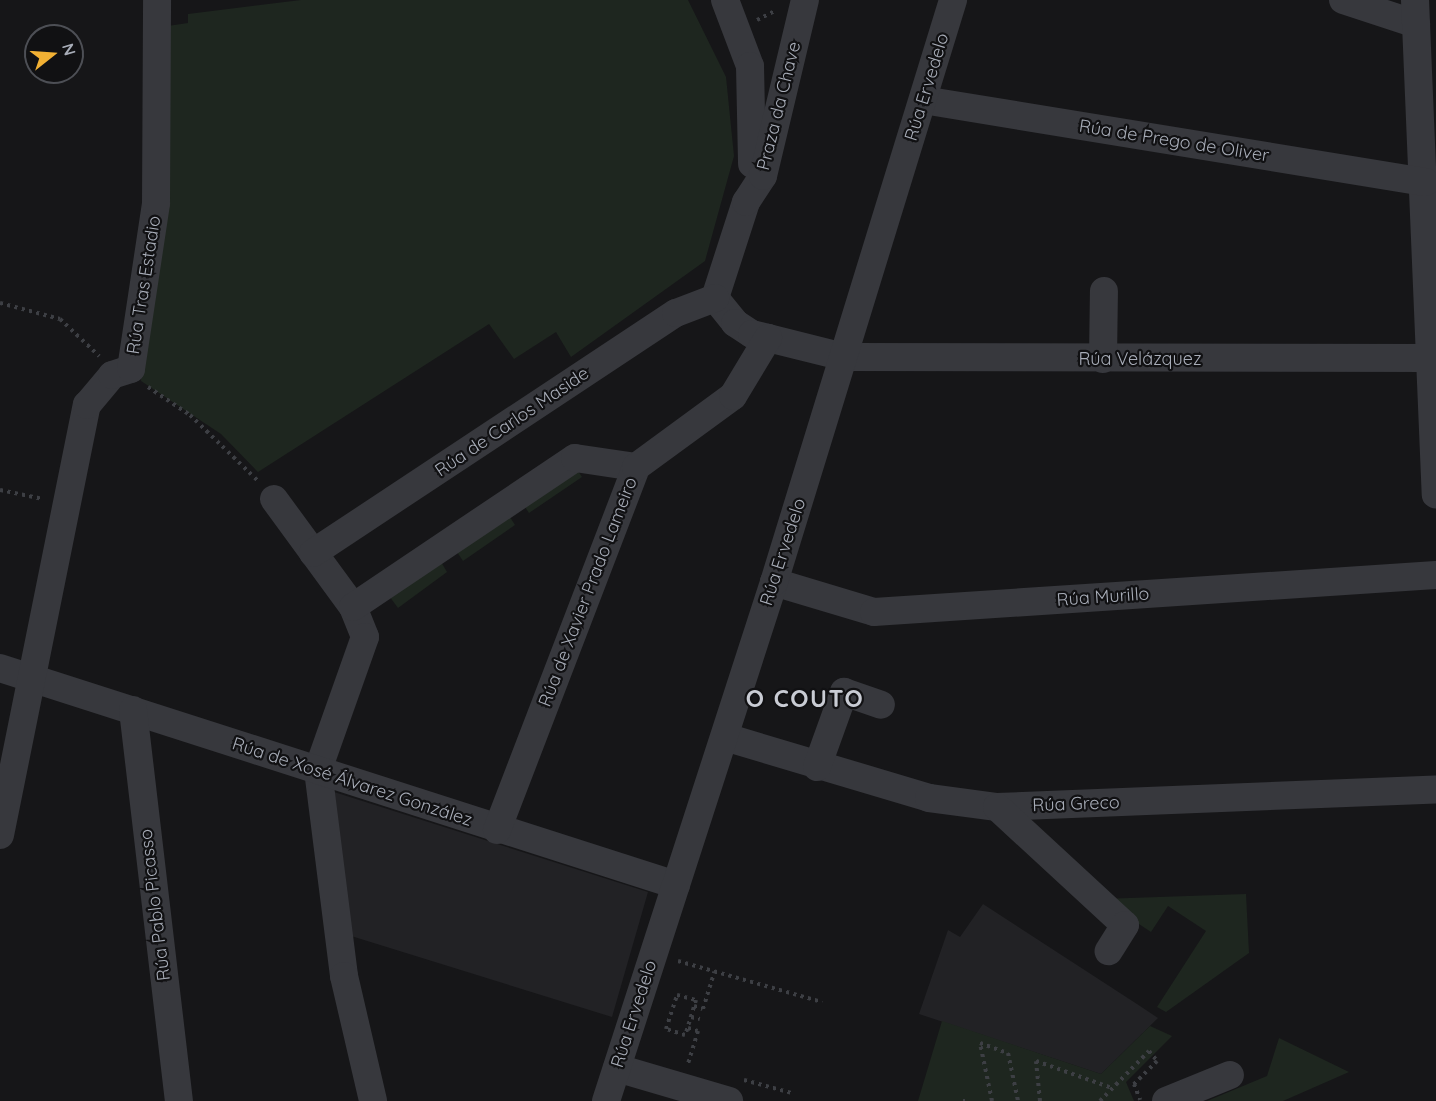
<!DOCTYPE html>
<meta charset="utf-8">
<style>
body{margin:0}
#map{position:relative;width:1436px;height:1101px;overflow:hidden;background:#161618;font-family:Quicksand,sans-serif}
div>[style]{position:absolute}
.built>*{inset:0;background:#222225}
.green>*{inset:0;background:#1e261f}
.path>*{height:4px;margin-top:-2px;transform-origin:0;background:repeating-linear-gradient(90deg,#3d3f44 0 3px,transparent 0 7.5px)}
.minor>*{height:28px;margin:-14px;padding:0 14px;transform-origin:14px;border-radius:14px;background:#37383d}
span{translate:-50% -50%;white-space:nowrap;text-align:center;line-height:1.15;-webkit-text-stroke:4.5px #111113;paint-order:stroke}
.street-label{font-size:18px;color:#a8adb8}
.district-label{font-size:24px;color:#c9ccd4;font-weight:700;letter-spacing:1.5px}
.north{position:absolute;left:24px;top:24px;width:60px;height:60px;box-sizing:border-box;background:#111113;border:2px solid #4d4f55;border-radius:50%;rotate:73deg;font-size:16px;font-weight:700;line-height:24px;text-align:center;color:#a8adb8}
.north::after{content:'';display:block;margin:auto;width:21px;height:27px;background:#f2b134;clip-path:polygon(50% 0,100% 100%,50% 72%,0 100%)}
</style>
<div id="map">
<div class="built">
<div style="clip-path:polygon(334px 792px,648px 892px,612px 1017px,348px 935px)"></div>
<div style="clip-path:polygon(983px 904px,1140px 1006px,1158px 1018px,1101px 1074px,919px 1014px,948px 930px,960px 937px)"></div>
</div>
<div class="green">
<div style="clip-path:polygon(301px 0,688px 0,726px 77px,734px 156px,705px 261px,571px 357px,556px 332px,514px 359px,489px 324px,258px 472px,221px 434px,141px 381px,161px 27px,188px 23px,188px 14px)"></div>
<div style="clip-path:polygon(574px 465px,582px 477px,529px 513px,521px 501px)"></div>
<div style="clip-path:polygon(506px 511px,515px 525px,463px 561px,453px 546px)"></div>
<div style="clip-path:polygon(437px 555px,447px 572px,398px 608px,384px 589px)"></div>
<div style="clip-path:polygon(1246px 894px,1249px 953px,1166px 1012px,1157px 1007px,1206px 931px,1168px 906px,1151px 932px,1101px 899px)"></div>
<div style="clip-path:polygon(942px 1021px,1101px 1074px,1150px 1026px,1172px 1036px,1126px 1082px,1134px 1101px,918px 1101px)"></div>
<div style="clip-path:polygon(1279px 1038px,1349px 1072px,1283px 1101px,1207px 1101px,1267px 1076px)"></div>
</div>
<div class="path">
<div style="left:757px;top:20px;width:22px;rotate:-27deg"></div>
<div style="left:0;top:303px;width:62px;rotate:14.9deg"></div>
<div style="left:60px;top:319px;width:54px;rotate:43.5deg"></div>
<div style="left:148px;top:387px;width:50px;rotate:33.7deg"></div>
<div style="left:190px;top:415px;width:95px;rotate:44.1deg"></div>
<div style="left:0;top:490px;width:44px;rotate:11.8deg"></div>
<div style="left:678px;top:961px;width:150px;rotate:15.9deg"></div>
<div style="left:677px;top:995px;width:20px;rotate:15deg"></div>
<div style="left:696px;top:1000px;width:37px;rotate:107deg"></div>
<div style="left:685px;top:1035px;width:20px;rotate:-162deg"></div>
<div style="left:666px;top:1029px;width:36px;rotate:-72deg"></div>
<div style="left:694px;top:1006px;width:9px;rotate:18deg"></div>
<div style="left:703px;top:1009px;width:39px;rotate:-73deg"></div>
<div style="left:691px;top:1017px;width:9px;rotate:13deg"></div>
<div style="left:688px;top:1028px;width:10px;rotate:17deg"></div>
<div style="left:698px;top:1031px;width:34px;rotate:107deg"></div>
<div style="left:744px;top:1080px;width:50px;rotate:15.2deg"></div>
<div style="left:963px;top:1101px;width:2px"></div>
<div style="left:992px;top:1101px;width:59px;rotate:-101.7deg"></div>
<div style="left:980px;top:1043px;width:30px;rotate:20deg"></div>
<div style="left:1008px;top:1053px;width:49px;rotate:78.2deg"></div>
<div style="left:1040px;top:1101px;width:40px;rotate:-95.7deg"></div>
<div style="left:1036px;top:1061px;width:81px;rotate:19.6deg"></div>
<div style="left:1100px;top:1101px;width:70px;rotate:-45.6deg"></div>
<div style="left:1149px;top:1051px;width:13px;rotate:51deg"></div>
<div style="left:1157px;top:1061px;width:33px;rotate:135deg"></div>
<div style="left:1134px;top:1084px;width:17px;rotate:69deg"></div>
</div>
<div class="minor">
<div style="left:725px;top:0;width:71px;rotate:69.3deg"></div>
<div style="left:750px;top:66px;width:98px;rotate:88.8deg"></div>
<div style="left:1343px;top:0;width:77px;rotate:18.2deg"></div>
<div style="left:1415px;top:0;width:495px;rotate:87.6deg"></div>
<div style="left:923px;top:100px;width:509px;rotate:9.28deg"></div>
<div style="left:715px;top:298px;width:32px;rotate:51deg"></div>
<div style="left:735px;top:323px;width:20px;rotate:33deg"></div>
<div style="left:752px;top:334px;width:95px;rotate:14deg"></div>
<div style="left:844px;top:357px;width:592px;rotate:0.1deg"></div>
<div style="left:715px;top:298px;width:101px;rotate:-72.1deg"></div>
<div style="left:746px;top:202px;width:31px;rotate:-57deg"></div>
<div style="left:763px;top:176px;width:181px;rotate:-76.6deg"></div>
<div style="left:1103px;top:359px;width:68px;rotate:-89.2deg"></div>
<div style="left:274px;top:499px;width:134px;rotate:53.8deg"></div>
<div style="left:353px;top:607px;width:32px;rotate:68deg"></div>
<div style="left:365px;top:637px;width:141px;rotate:109.5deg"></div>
<div style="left:318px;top:770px;width:208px;rotate:82.8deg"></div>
<div style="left:344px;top:976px;width:128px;rotate:76.9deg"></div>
<div style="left:313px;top:553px;width:435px;rotate:-33.5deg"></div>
<div style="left:676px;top:313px;width:42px;rotate:-21deg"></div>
<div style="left:774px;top:582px;width:104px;rotate:16.7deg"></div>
<div style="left:874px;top:612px;width:563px;rotate:-3.77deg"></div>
<div style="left:353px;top:607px;width:267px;rotate:-33.9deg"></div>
<div style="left:575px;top:458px;width:62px;rotate:8.4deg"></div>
<div style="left:0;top:668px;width:710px;rotate:17.8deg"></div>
<div style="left:133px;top:710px;width:394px;rotate:83.3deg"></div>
<div style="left:725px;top:737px;width:213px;rotate:16.6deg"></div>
<div style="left:929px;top:798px;width:69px;rotate:7.5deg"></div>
<div style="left:997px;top:807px;width:439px;rotate:-2.3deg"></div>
<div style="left:817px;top:767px;width:80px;rotate:-70.2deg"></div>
<div style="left:844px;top:692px;width:39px;rotate:19deg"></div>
<div style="left:997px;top:807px;width:174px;rotate:42.7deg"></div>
<div style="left:1125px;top:925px;width:31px;rotate:122deg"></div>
<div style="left:497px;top:830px;width:389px;rotate:-69deg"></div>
<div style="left:636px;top:467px;width:120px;rotate:-36.2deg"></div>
<div style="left:733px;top:396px;width:68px;rotate:-58.9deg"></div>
<div style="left:0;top:835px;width:439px;rotate:-78.6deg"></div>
<div style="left:87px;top:405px;width:39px;rotate:-50deg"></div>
<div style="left:112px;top:375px;width:20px;rotate:-18deg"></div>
<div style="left:131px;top:369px;width:168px;rotate:-81.4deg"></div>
<div style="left:156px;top:203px;width:203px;rotate:-89.7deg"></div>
<div style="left:617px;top:1068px;width:117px;rotate:16.4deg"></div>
<div style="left:606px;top:1101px;width:546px;rotate:-72.06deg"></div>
<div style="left:774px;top:582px;width:609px;rotate:-72.9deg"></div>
<div style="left:1166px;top:1101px;width:69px;rotate:-22.1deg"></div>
</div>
<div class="street-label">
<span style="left:927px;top:87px;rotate:-73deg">Rúa Ervedelo</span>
<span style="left:779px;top:106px;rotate:-76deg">Praza da Chave</span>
<span style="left:1174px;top:141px;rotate:9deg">Rúa de Prego de Oliver</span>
<span style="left:144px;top:285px;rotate:-81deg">Rúa Tras Estadio</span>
<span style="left:1140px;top:359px">Rúa Velázquez</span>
<span style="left:512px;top:422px;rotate:-34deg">Rúa de Carlos Maside</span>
<span style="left:783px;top:552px;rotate:-72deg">Rúa Ervedelo</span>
<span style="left:588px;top:592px;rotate:-69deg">Rúa de Xavier Prado Lameiro</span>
<span style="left:1103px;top:597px;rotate:-4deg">Rúa Murillo</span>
<span style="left:352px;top:782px;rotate:18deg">Rúa de Xosé Álvarez González</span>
<span style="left:1076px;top:804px;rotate:-2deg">Rúa Greco</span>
<span style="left:155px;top:905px;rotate:-97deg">Rúa Pablo Picasso</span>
<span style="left:634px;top:1014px;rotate:-72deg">Rúa Ervedelo</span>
</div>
<div class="district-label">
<span style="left:805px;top:699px">O COUTO</span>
</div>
<div class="north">N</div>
</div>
